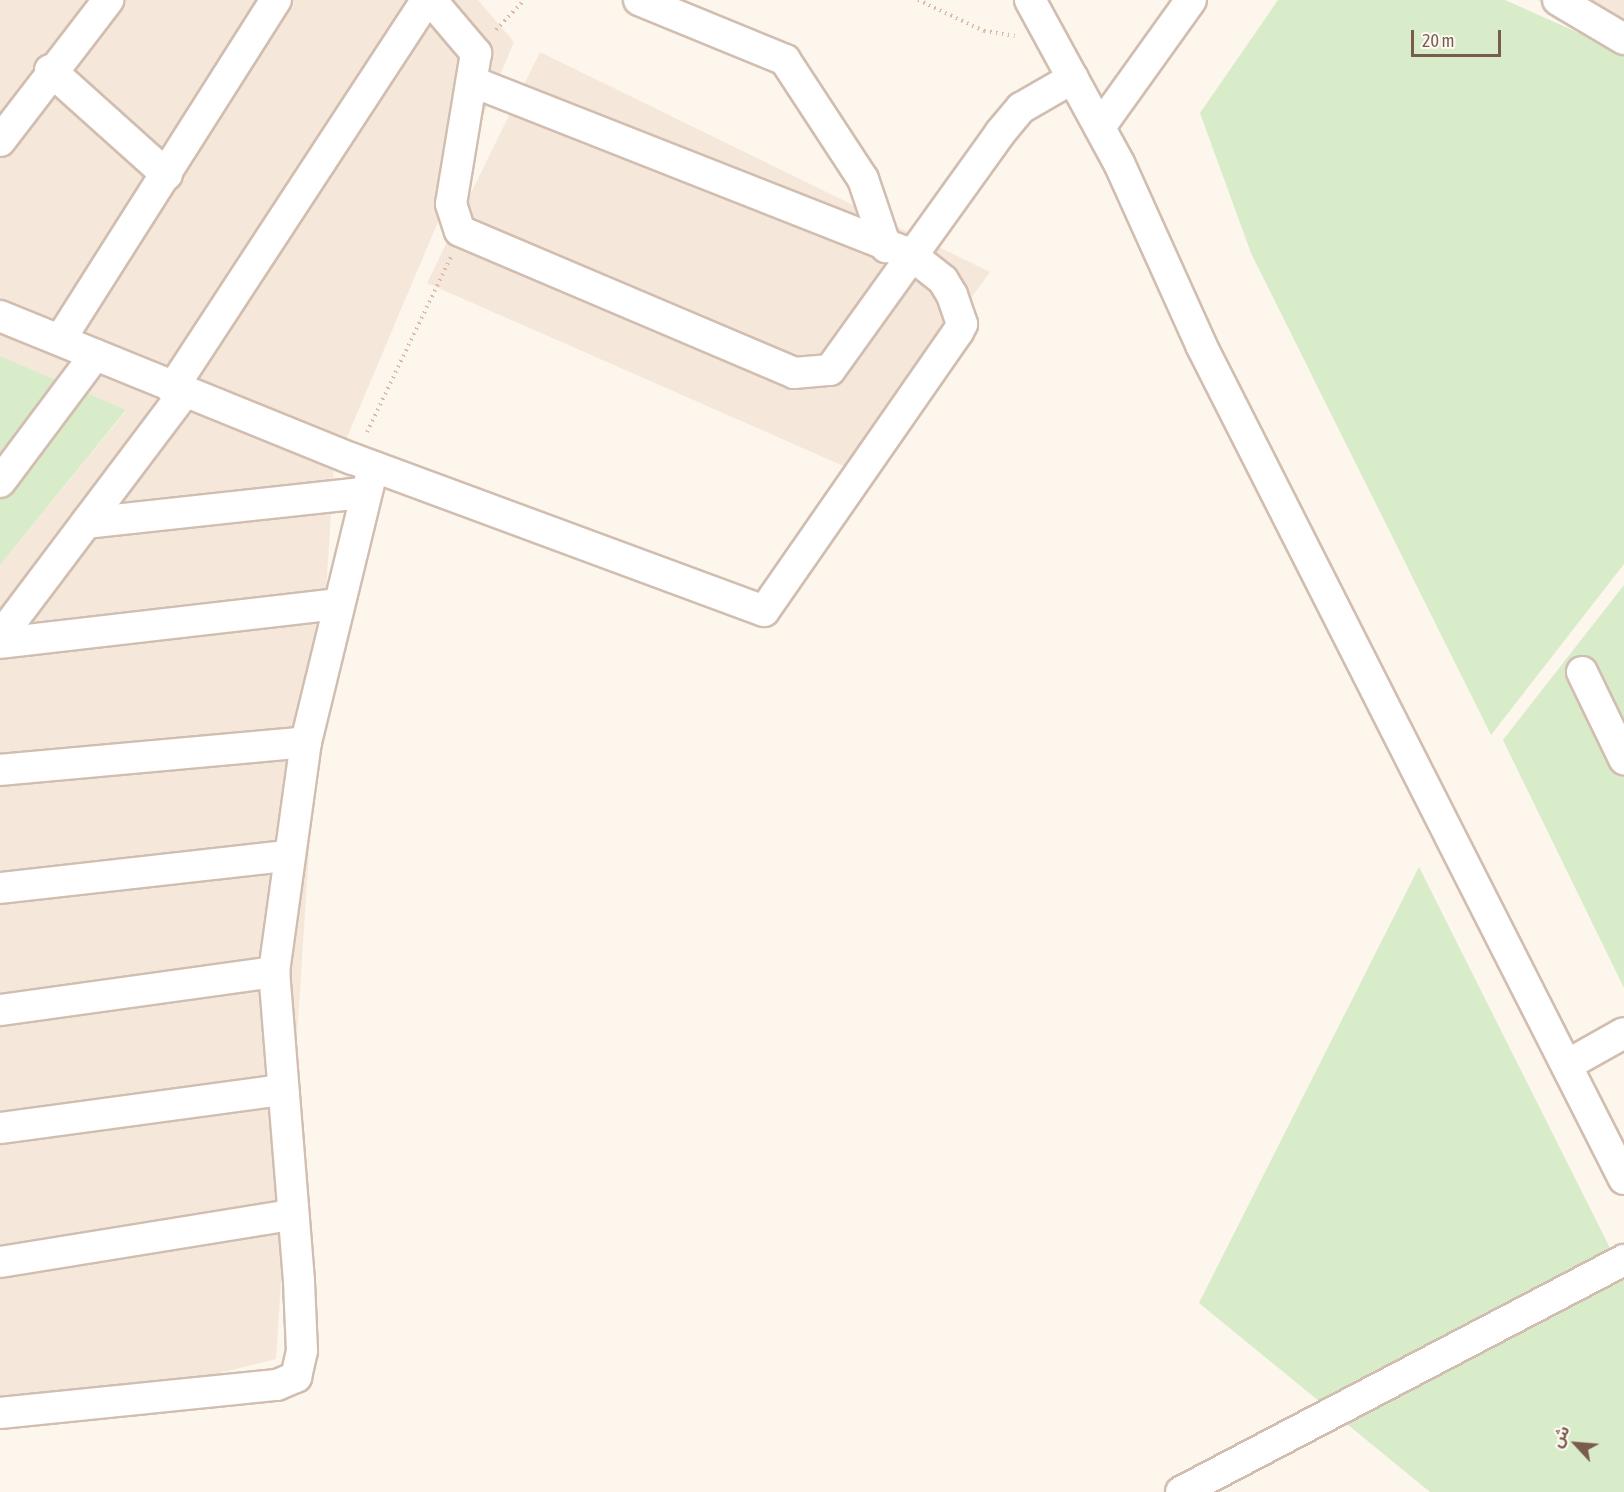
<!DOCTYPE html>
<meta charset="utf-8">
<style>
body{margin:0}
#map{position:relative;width:1624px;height:1492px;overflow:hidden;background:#fdf6ec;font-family:"Asap Condensed","Noto Sans Arabic",sans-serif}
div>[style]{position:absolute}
.residential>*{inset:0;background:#f5e8da}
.green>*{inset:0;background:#d8ecc9}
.path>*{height:4px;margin-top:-2px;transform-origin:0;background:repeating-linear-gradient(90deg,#d9b8a5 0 1.5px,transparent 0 6px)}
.roads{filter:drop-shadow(2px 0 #d1beb0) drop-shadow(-2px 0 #d1beb0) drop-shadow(0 2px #d1beb0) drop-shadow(0 -2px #d1beb0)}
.minor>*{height:30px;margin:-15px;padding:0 15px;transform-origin:15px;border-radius:15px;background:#fff}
span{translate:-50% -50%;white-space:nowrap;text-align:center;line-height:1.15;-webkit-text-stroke:6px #fffaf3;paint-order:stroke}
.north{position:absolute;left:1546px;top:1414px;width:60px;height:60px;-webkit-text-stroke:4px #fffaf3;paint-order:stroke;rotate:296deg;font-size:16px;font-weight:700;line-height:24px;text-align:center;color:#7a5c4d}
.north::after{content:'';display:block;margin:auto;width:21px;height:27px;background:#7a5c4d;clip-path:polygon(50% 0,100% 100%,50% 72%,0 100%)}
.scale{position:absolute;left:1411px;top:30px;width:90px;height:27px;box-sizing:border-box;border:3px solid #7a5c4d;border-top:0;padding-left:8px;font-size:18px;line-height:21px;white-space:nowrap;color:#7a5c4d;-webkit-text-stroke:4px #fffaf3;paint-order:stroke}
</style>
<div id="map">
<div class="residential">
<div style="clip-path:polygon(0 0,478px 0,514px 42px,334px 468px,276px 1359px,0 1427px,0 565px,126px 411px,0 356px)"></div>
<div style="clip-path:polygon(1537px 0,1624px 0,1624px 40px)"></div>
<div style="clip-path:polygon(540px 52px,990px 272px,848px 468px,427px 283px)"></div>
</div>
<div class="green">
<div style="clip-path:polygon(1278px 0,1505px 0,1624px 53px,1624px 564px,1491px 735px,1251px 253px,1200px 113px)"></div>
<div style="clip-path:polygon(0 356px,126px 410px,0 565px)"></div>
<div style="clip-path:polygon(1624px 585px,1624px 988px,1503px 740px)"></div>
<div style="clip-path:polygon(1419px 867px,1624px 1276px,1624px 1492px,1430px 1492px,1199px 1303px)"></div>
</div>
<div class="path">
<div style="left:918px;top:0;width:73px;rotate:25.2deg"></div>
<div style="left:984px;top:31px;width:31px;rotate:9deg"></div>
<div style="left:496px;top:30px;width:41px;rotate:-47deg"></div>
<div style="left:367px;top:432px;width:194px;rotate:-64.4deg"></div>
</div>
<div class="roads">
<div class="minor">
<div style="left:431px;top:0;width:70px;rotate:49.7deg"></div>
<div style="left:476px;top:53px;width:153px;rotate:99.4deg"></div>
<div style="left:451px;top:204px;width:28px;rotate:72deg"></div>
<div style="left:460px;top:231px;width:363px;rotate:23deg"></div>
<div style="left:794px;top:373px;width:36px;rotate:-5deg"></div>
<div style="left:830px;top:370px;width:292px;rotate:-54.3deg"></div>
<div style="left:1000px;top:133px;width:33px;rotate:-50deg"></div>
<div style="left:1021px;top:108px;width:60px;rotate:-30deg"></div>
<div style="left:639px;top:0;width:158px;rotate:22.3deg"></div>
<div style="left:785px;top:60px;width:142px;rotate:56.8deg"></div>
<div style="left:863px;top:179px;width:72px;rotate:71.3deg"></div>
<div style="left:1030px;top:0;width:186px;rotate:61.4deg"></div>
<div style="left:1119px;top:163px;width:200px;rotate:65.7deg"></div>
<div style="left:1201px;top:345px;width:935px;rotate:63.11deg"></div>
<div style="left:1558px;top:0;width:77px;rotate:30.6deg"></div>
<div style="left:50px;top:70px;width:157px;rotate:41.9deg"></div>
<div style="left:1100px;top:127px;width:156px;rotate:-54.4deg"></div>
<div style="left:0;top:141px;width:178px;rotate:-52.5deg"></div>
<div style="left:0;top:316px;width:381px;rotate:22.1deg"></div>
<div style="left:353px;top:459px;width:438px;rotate:20.3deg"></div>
<div style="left:764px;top:611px;width:340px;rotate:-55.2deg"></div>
<div style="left:958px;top:332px;width:9px;rotate:-63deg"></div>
<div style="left:962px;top:324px;width:31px;rotate:-109deg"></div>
<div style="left:952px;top:295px;width:17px;rotate:-121deg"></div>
<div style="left:943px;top:280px;width:42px;rotate:-141.8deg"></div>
<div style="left:910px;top:254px;width:469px;rotate:-158.5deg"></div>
<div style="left:60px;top:340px;width:403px;rotate:-57.6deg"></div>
<div style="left:172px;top:389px;width:465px;rotate:-56.8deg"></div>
<div style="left:0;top:482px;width:159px;rotate:-53.2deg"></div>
<div style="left:86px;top:523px;width:279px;rotate:-6.2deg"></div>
<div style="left:0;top:637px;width:306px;rotate:-53deg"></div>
<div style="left:0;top:643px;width:337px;rotate:-6.6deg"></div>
<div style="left:1582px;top:672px;width:97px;rotate:64.2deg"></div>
<div style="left:0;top:770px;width:307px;rotate:-5.2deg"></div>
<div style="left:0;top:888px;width:289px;rotate:-6.4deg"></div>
<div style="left:0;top:1010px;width:277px;rotate:-7.9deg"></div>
<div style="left:1567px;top:1065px;width:65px;rotate:-29.3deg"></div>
<div style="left:0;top:1128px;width:283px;rotate:-7.7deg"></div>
<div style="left:0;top:1262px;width:295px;rotate:-9.2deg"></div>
<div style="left:0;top:1413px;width:278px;rotate:-5.8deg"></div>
<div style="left:277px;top:1385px;width:21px;rotate:-23deg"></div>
<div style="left:296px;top:1377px;width:27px;rotate:-77deg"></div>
<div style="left:302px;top:1351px;width:70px;rotate:-92.5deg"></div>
<div style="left:299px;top:1281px;width:310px;rotate:-94.6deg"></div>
<div style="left:274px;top:972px;width:232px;rotate:-82.1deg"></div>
<div style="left:306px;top:742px;width:283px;rotate:-76.3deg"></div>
<div style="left:1181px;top:1492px;width:500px;rotate:-27.64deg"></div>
</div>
</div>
<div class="north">ش</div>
<div class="scale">20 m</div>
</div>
